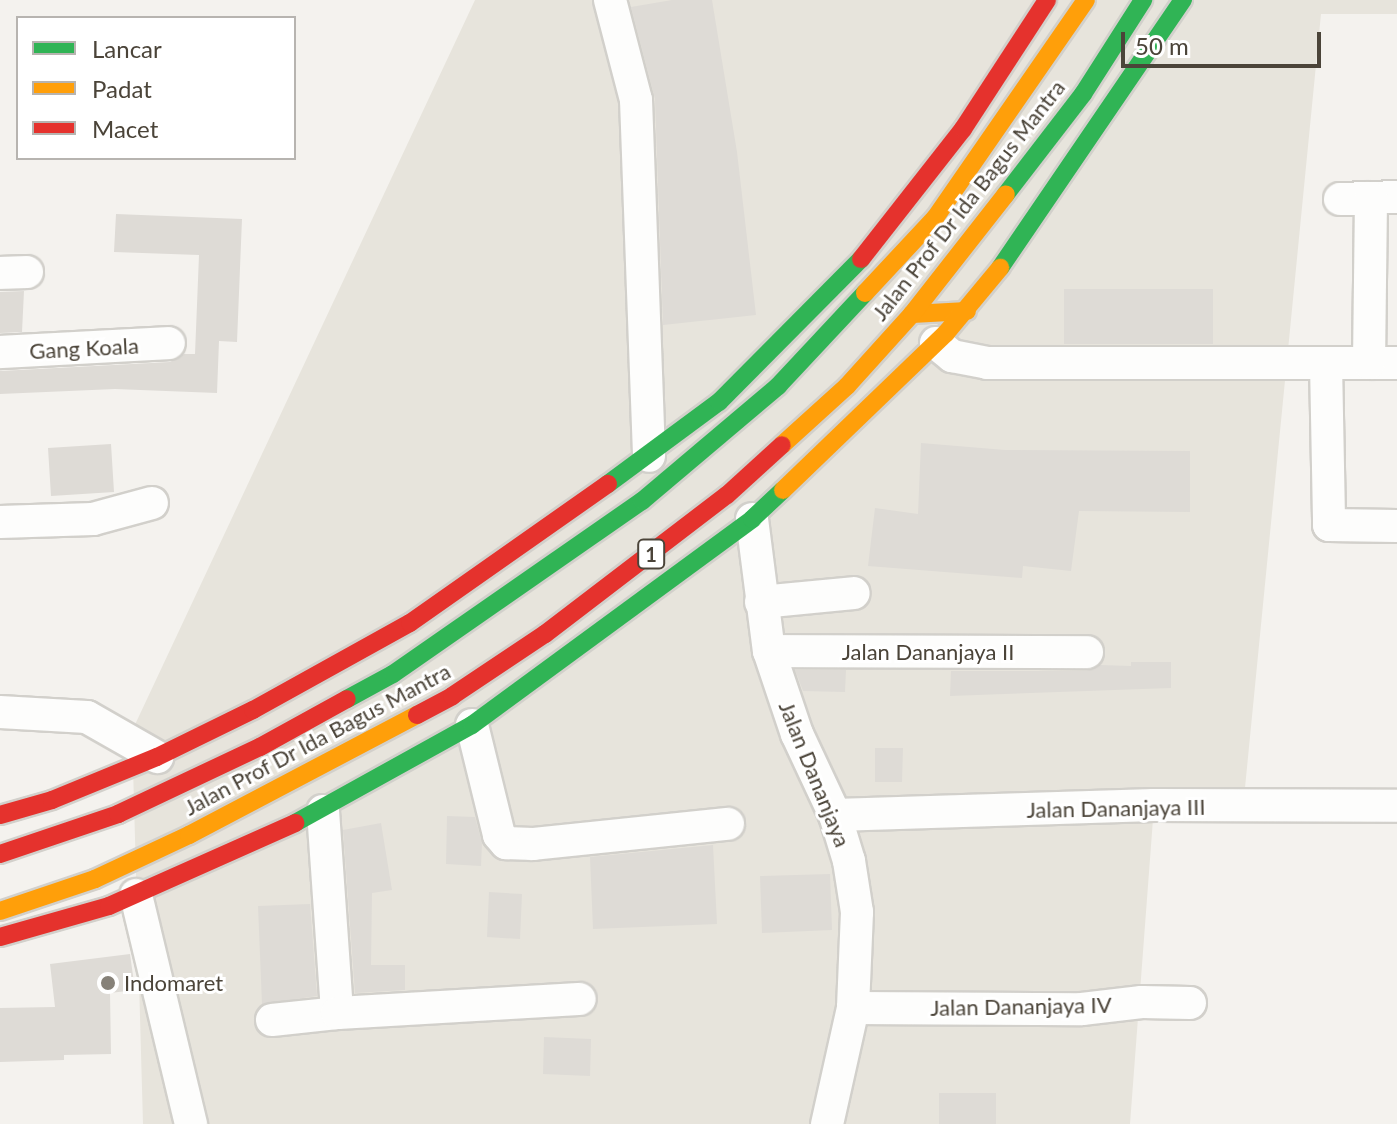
<!DOCTYPE html>
<style>
body{margin:0}
#map{position:relative;width:1397px;height:1124px;overflow:hidden;background:#f4f2ee;font-family:Lato,sans-serif}
div>[style]{position:absolute}
.residential>*{inset:0;background:#e7e4dc}
.building>*{inset:0;background:#dedbd6}
.roads{filter:drop-shadow(2px 0 #d2d0cb) drop-shadow(-2px 0 #d2d0cb) drop-shadow(0 2px #d2d0cb) drop-shadow(0 -2px #d2d0cb)}
.street>*{height:32px;margin:-16px;padding:0 16px;transform-origin:16px;border-radius:16px;background:#fdfdfc}
.fast>*{height:18px;margin:-9px;padding:0 9px;transform-origin:9px;border-radius:9px;background:#30b455}
.slow>*{height:18px;margin:-9px;padding:0 9px;transform-origin:9px;border-radius:9px;background:#ff9f0a}
.jam>*{height:18px;margin:-9px;padding:0 9px;transform-origin:9px;border-radius:9px;background:#e5322d}
.dots>*{width:22px;height:22px;translate:-50% -50%;box-sizing:border-box;border:4px solid #fff;border-radius:50%}
span{translate:-50% -50%;white-space:nowrap;text-align:center;line-height:1.15;-webkit-text-stroke:6px #fff;paint-order:stroke}
.shield-label span{padding:2px 6px;background:#fff;border:2px solid;border-radius:6px;-webkit-text-stroke-width:0}
.shield-label{font-size:20px;color:#4b4439;font-weight:700}
.street-label{font-size:22px;color:#4b4439}
.poi-label{font-size:22px;color:#4b4439}
.left{translate:0 -50%;text-align:left}
.legend{position:absolute;left:16px;top:16px;width:280px;height:144px;box-sizing:border-box;background:#fff;border:2px solid #b7b4b0;margin:0;padding:10px 14px;list-style:none;font-size:24px;color:#4b4439}
.legend li{display:flex;align-items:center;gap:16px;height:40px}
.legend b{width:40px;border:2px solid #b7b4b0}
.scale{position:absolute;left:1121px;top:32px;width:200px;height:36px;box-sizing:border-box;border:4px solid #4b4439;border-top:0;padding-left:10px;font-size:24px;line-height:28px;white-space:nowrap;color:#4b4439;-webkit-text-stroke:6px #fff;paint-order:stroke}
</style>
<div id="map">
<div class="residential">
<div style="clip-path:polygon(475px 0,1397px 0,1397px 14px,1321px 14px,1244px 798px,1154px 806px,1130px 1124px,143px 1124px,132px 731px)"></div>
</div>
<div class="building">
<div style="clip-path:polygon(672px 0,712px 0,737px 152px,756px 315px,663px 325px,655px 99px,631px 7px)"></div>
<div style="clip-path:polygon(116px 214px,242px 219px,237px 342px,219px 341px,217px 393px,115px 389px,0 394px,0 371px,170px 362px,184px 354px,195px 354px,199px 255px,114px 252px)"></div>
<div style="clip-path:polygon(1064px 289px,1213px 289px,1213px 344px,1064px 344px)"></div>
<div style="clip-path:polygon(24px 291px,22px 332px,0 333px,0 292px)"></div>
<div style="clip-path:polygon(921px 443px,1005px 450px,1190px 451px,1190px 512px,1079px 511px,1071px 571px,1023px 566px,1022px 578px,868px 566px,875px 508px,918px 514px)"></div>
<div style="clip-path:polygon(111px 444px,114px 492px,51px 496px,48px 448px)"></div>
<div style="clip-path:polygon(1131px 662px,1171px 662px,1171px 688px,950px 696px,951px 671px,1087px 671px,1100px 665px,1131px 666px)"></div>
<div style="clip-path:polygon(795px 670px,846px 670px,845px 692px,803px 691px)"></div>
<div style="clip-path:polygon(875px 748px,903px 748px,902px 782px,875px 782px)"></div>
<div style="clip-path:polygon(447px 816px,475px 817px,482px 843px,481px 866px,446px 864px)"></div>
<div style="clip-path:polygon(381px 823px,392px 890px,372px 893px,371px 965px,405px 965px,405px 990px,355px 993px,343px 830px)"></div>
<div style="clip-path:polygon(713px 845px,717px 924px,593px 929px,590px 857px)"></div>
<div style="clip-path:polygon(830px 874px,832px 930px,762px 933px,760px 876px)"></div>
<div style="clip-path:polygon(489px 892px,522px 894px,520px 939px,487px 937px)"></div>
<div style="clip-path:polygon(310px 904px,317px 996px,262px 1004px,258px 906px)"></div>
<div style="clip-path:polygon(130px 954px,135px 990px,110px 993px,111px 1054px,64px 1055px,64px 1060px,0 1062px,0 1008px,55px 1007px,50px 964px)"></div>
<div style="clip-path:polygon(544px 1037px,591px 1039px,590px 1076px,543px 1074px)"></div>
<div style="clip-path:polygon(939px 1093px,996px 1093px,996px 1124px,939px 1124px)"></div>
</div>
<div class="roads">
<div class="street">
<div style="left:610px;top:0;width:103px;rotate:75.4deg"></div>
<div style="left:636px;top:100px;width:356px;rotate:87.9deg"></div>
<div style="left:1340px;top:199px;width:57px;rotate:-2deg"></div>
<div style="left:0;top:273px;width:27px;rotate:-2deg"></div>
<div style="left:936px;top:343px;width:21px;rotate:39deg"></div>
<div style="left:952px;top:356px;width:36px;rotate:11deg"></div>
<div style="left:987px;top:363px;width:410px"></div>
<div style="left:0;top:352px;width:169px;rotate:-3deg"></div>
<div style="left:1326px;top:363px;width:162px;rotate:88.9deg"></div>
<div style="left:1329px;top:525px;width:68px;rotate:0.8deg"></div>
<div style="left:1369px;top:363px;width:165px;rotate:-89.3deg"></div>
<div style="left:752px;top:519px;width:133px;rotate:82.7deg"></div>
<div style="left:769px;top:651px;width:88px;rotate:71.4deg"></div>
<div style="left:797px;top:734px;width:89px;rotate:64.9deg"></div>
<div style="left:835px;top:815px;width:48px;rotate:73.1deg"></div>
<div style="left:849px;top:861px;width:52px;rotate:81.1deg"></div>
<div style="left:857px;top:912px;width:96px;rotate:92.4deg"></div>
<div style="left:853px;top:1008px;width:119px;rotate:102.6deg"></div>
<div style="left:0;top:522px;width:93px;rotate:-1.8deg"></div>
<div style="left:93px;top:519px;width:61px;rotate:-15.2deg"></div>
<div style="left:761px;top:602px;width:93px;rotate:-5.5deg"></div>
<div style="left:769px;top:651px;width:318px;rotate:0.2deg"></div>
<div style="left:0;top:712px;width:87px;rotate:3.3deg"></div>
<div style="left:87px;top:717px;width:81px;rotate:29.7deg"></div>
<div style="left:472px;top:725px;width:113px;rotate:76.2deg"></div>
<div style="left:499px;top:835px;width:11px;rotate:49deg"></div>
<div style="left:506px;top:843px;width:27px;rotate:2deg"></div>
<div style="left:533px;top:844px;width:196px;rotate:-5.9deg"></div>
<div style="left:323px;top:811px;width:202px;rotate:86deg"></div>
<div style="left:835px;top:815px;width:319px;rotate:-1.8deg"></div>
<div style="left:1154px;top:805px;width:243px;rotate:0.2deg"></div>
<div style="left:136px;top:895px;width:236px;rotate:76.5deg"></div>
<div style="left:853px;top:1008px;width:229px;rotate:0.3deg"></div>
<div style="left:1082px;top:1009px;width:60px;rotate:-6.7deg"></div>
<div style="left:1142px;top:1002px;width:48px;rotate:1.2deg"></div>
<div style="left:272px;top:1020px;width:65px;rotate:-6.1deg"></div>
<div style="left:337px;top:1013px;width:243px;rotate:-3.3deg"></div>
</div>
<div class="fast">
<div style="left:1006px;top:194px;width:126px;rotate:-52.4deg"></div>
<div style="left:1083px;top:94px;width:112px;rotate:-57.4deg"></div>
<div style="left:1000px;top:268px;width:325px;rotate:-55.7deg"></div>
<div style="left:608px;top:484px;width:138px;rotate:-36.5deg"></div>
<div style="left:719px;top:402px;width:202px;rotate:-45.2deg"></div>
<div style="left:347px;top:699px;width:52px;rotate:-28.5deg"></div>
<div style="left:393px;top:674px;width:303px;rotate:-34.8deg"></div>
<div style="left:642px;top:501px;width:178px;rotate:-40.2deg"></div>
<div style="left:778px;top:386px;width:127px;rotate:-46.9deg"></div>
<div style="left:295px;top:823px;width:202px;rotate:-29deg"></div>
<div style="left:472px;top:725px;width:348px;rotate:-36.3deg"></div>
<div style="left:752px;top:519px;width:42px;rotate:-43.1deg"></div>
</div>
<div class="slow">
<div style="left:865px;top:293px;width:103px;rotate:-47deg"></div>
<div style="left:935px;top:218px;width:265px;rotate:-55.3deg"></div>
<div style="left:912px;top:314px;width:55px;rotate:-3.1deg"></div>
<div style="left:782px;top:445px;width:88px;rotate:-42.2deg"></div>
<div style="left:847px;top:386px;width:97px;rotate:-47.9deg"></div>
<div style="left:912px;top:314px;width:152px;rotate:-51.9deg"></div>
<div style="left:783px;top:490px;width:226px;rotate:-43.9deg"></div>
<div style="left:946px;top:333px;width:85px;rotate:-50.3deg"></div>
<div style="left:0;top:911px;width:100px;rotate:-18.6deg"></div>
<div style="left:95px;top:879px;width:104px;rotate:-25.1deg"></div>
<div style="left:189px;top:835px;width:258px;rotate:-27.8deg"></div>
</div>
<div class="jam">
<div style="left:861px;top:259px;width:165px;rotate:-51.9deg"></div>
<div style="left:963px;top:129px;width:154px;rotate:-56.9deg"></div>
<div style="left:417px;top:715px;width:40px;rotate:-28deg"></div>
<div style="left:452px;top:696px;width:112px;rotate:-33.7deg"></div>
<div style="left:545px;top:634px;width:229px;rotate:-37.4deg"></div>
<div style="left:727px;top:495px;width:74px;rotate:-42.3deg"></div>
<div style="left:0;top:815px;width:54px;rotate:-16.1deg"></div>
<div style="left:52px;top:800px;width:113px;rotate:-22.3deg"></div>
<div style="left:157px;top:757px;width:107px;rotate:-26.1deg"></div>
<div style="left:253px;top:710px;width:179px;rotate:-29deg"></div>
<div style="left:410px;top:623px;width:242px;rotate:-35.1deg"></div>
<div style="left:0;top:854px;width:125px;rotate:-18.7deg"></div>
<div style="left:118px;top:814px;width:157px;rotate:-25.3deg"></div>
<div style="left:260px;top:747px;width:99px;rotate:-28.9deg"></div>
<div style="left:0;top:937px;width:113px;rotate:-15.9deg"></div>
<div style="left:109px;top:906px;width:204px;rotate:-24deg"></div>
</div>
</div>
<div class="dots">
<div style="left:108px;top:983px;background:#868178"></div>
</div>
<div class="shield-label">
<span style="left:651px;top:554px">1</span>
</div>
<div class="street-label">
<span style="left:968px;top:200px;rotate:-52deg">Jalan Prof Dr Ida Bagus Mantra</span>
<span style="left:84px;top:348px;rotate:-3deg">Gang Koala</span>
<span style="left:928px;top:652px">Jalan Dananjaya II</span>
<span style="left:317px;top:739px;rotate:-28deg">Jalan Prof Dr Ida Bagus Mantra</span>
<span style="left:815px;top:774px;rotate:68deg">Jalan Dananjaya</span>
<span style="left:1116px;top:808px;rotate:-1deg">Jalan Dananjaya III</span>
<span style="left:1021px;top:1006px;rotate:-1deg">Jalan Dananjaya IV</span>
</div>
<div class="poi-label">
<span class="left" style="left:124px;top:983px">Indomaret</span>
</div>
<ul class="legend">
<li><b style="height:10px;background:#30b455"></b>Lancar</li>
<li><b style="height:10px;background:#ff9f0a"></b>Padat</li>
<li><b style="height:10px;background:#e5322d"></b>Macet</li>
</ul>
<div class="scale">50 m</div>
</div>
